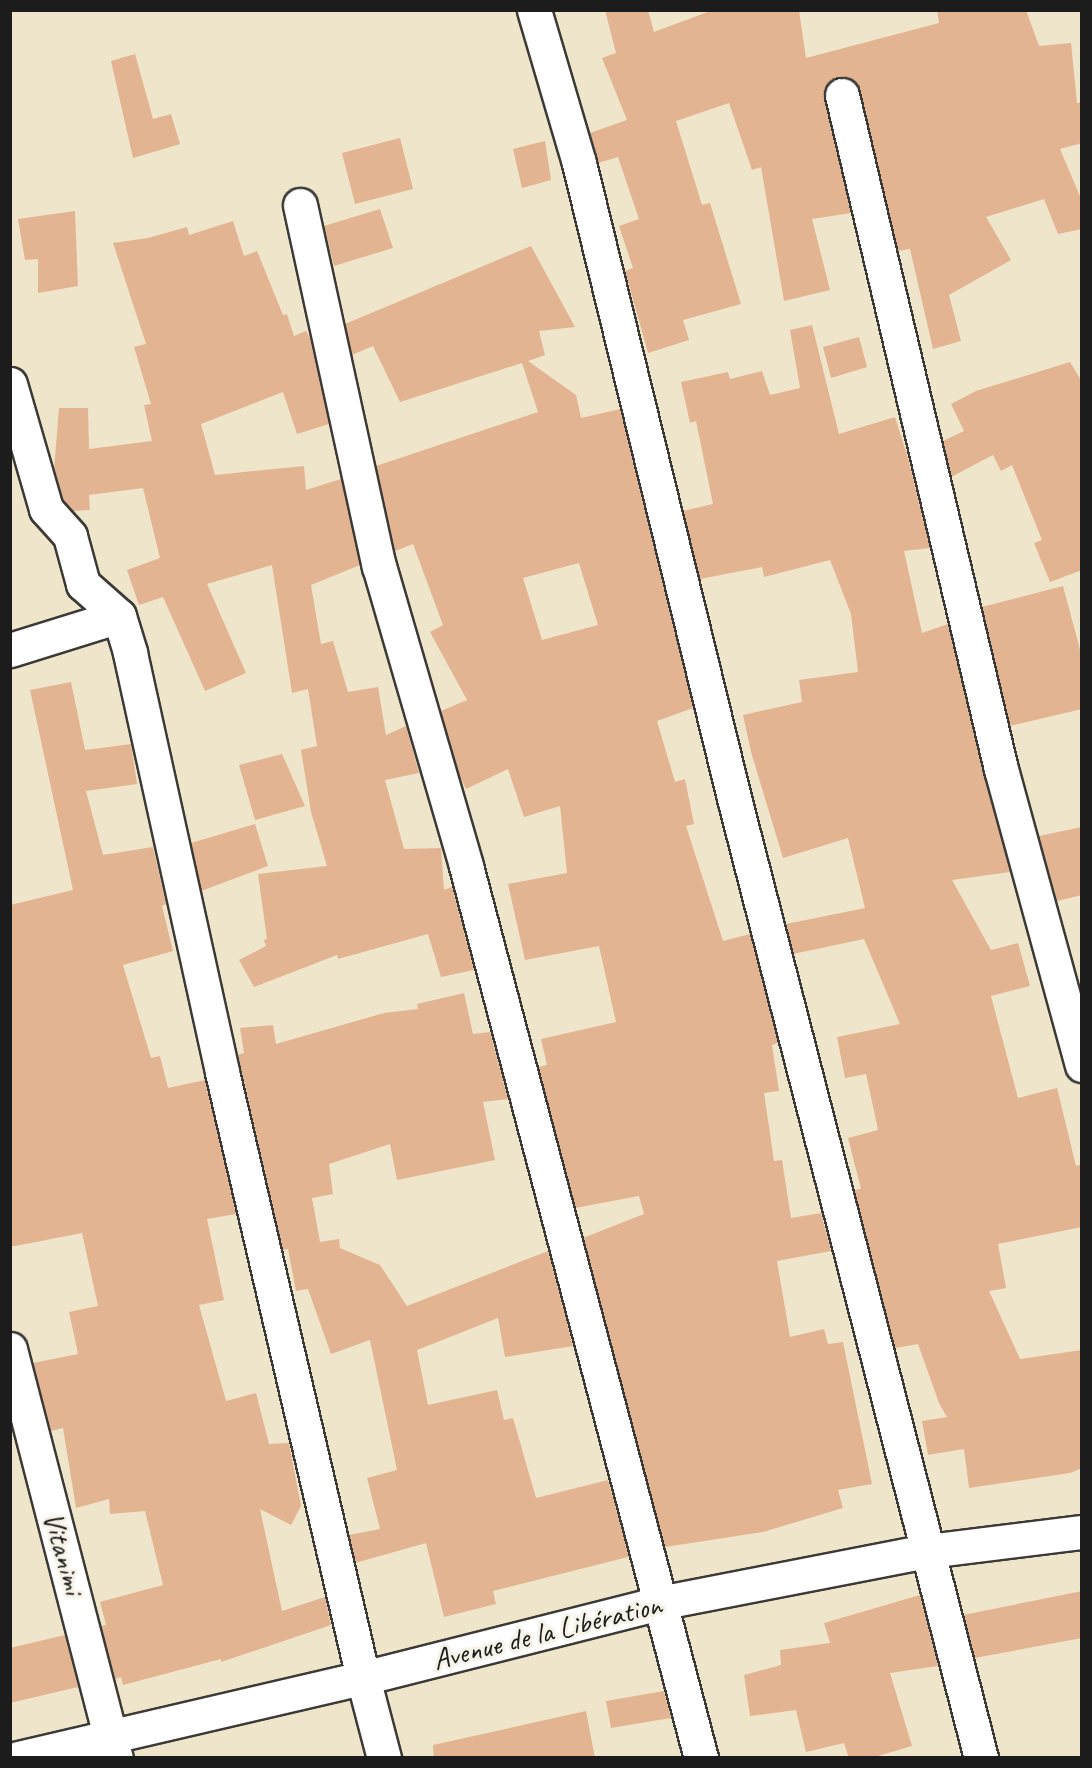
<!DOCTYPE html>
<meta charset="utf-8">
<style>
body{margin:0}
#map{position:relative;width:1092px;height:1768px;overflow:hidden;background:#efe5ca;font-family:Caveat,sans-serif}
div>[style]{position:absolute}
.building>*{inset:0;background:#e3b491}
.roads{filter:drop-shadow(2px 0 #3c3a36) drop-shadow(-2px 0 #3c3a36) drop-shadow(0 2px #3c3a36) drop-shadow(0 -2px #3c3a36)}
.minor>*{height:33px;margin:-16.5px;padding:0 16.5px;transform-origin:16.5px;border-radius:16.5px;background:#fff}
.highway>*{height:33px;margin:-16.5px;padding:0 16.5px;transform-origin:16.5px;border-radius:16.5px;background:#fff}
span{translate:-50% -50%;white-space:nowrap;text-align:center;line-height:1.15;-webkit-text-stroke:6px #f7f3e8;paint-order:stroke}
.street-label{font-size:30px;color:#1c1c1c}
.frame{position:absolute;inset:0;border:12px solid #1c1c1c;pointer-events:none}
</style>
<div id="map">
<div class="building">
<div style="clip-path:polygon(605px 10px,648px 10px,654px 32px,713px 10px,799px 10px,806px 58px,939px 23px,937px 10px,1026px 10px,1039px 46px,1071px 43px,1077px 103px,1082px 102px,1082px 143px,1060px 149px,1082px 201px,1082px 229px,1058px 234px,1044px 199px,986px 217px,1011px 260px,949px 295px,961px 341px,933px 349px,910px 249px,898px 251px,860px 91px,856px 83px,848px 77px,837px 77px,830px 81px,824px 89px,824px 99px,851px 213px,812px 219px,830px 290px,784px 301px,761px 167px,752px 170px,729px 103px,676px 121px,702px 205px,710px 203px,741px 304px,683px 320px,689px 340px,648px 353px,625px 271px,633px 268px,619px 226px,639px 219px,618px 157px,598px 163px,590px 133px,627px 120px,602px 58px,616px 53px)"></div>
<div style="clip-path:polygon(135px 54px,153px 119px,171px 114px,180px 144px,133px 158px,111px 61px)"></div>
<div style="clip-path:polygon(400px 138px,413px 189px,355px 204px,342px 153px)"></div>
<div style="clip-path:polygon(545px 141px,551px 180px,522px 188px,513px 149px)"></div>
<div style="clip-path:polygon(380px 209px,393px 248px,334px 266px,324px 226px)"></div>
<div style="clip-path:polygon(75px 211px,78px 286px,38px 293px,38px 259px,25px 260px,18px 219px)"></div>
<div style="clip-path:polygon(233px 221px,244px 256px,257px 251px,283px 315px,287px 314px,294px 336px,306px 331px,310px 338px,329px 424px,297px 434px,283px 392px,201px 424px,215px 475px,304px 466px,306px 490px,341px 479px,360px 565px,311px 585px,321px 644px,333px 641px,348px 692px,378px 687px,386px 735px,406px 726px,419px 773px,385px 780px,404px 849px,441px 848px,444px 890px,452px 887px,474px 970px,441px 977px,428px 934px,338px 959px,337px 955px,254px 987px,239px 960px,266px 946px,264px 940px,267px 939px,258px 874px,327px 866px,311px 812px,301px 750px,317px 746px,308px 689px,292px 693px,272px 565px,207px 584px,246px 673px,205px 691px,163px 597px,139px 605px,127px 570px,160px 558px,143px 488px,89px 495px,90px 510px,73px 511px,63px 500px,54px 469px,59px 408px,88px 408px,89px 449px,152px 441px,144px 405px,151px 404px,134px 347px,146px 344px,113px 243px,148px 238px,187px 227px,189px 235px)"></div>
<div style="clip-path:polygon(evenodd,531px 246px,575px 327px,539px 331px,545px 355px,528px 361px,576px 395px,581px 418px,620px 409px,693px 708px,657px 721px,675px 782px,685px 779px,694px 824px,686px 826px,723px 941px,750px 934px,778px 1043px,772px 1045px,779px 1091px,764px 1093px,774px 1161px,782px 1160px,791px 1218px,821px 1213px,831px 1251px,777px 1261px,790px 1337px,824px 1329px,828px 1344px,843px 1342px,872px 1484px,838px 1490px,843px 1508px,763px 1532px,665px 1547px,583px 1238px,644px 1214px,639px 1196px,575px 1208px,538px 1067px,547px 1065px,541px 1039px,616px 1022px,599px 946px,525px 960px,508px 884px,567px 873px,560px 806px,524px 817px,508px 769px,466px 789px,458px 772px,441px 711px,467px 700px,430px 632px,443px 625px,413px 544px,395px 551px,376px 466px,538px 412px,522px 363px,400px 402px,373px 346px,352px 355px,345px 324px,531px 246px,579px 563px,598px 625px,542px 640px,523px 578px,579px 563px)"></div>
<div style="clip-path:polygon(812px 325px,839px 434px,895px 417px,908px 458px,930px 548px,904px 551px,922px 633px,948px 624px,983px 773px,1010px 872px,952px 880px,991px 950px,1018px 943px,1030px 986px,991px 996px,1018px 1098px,1057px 1088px,1076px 1166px,1082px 1164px,1082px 1227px,998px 1244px,1006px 1288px,989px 1291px,1020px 1359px,1082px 1350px,1082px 1468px,1070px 1473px,969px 1488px,964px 1449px,928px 1455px,922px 1421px,947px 1417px,939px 1403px,918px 1344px,895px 1348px,894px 1346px,854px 1190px,861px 1189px,848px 1138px,878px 1130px,866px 1074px,845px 1078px,837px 1037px,900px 1024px,864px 939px,793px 954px,786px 924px,865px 908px,848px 838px,783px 858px,751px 752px,743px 715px,802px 702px,799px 680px,858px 672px,851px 614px,830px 560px,764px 577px,762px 567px,700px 579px,683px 511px,713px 504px,696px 421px,690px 423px,681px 382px,728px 372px,730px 379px,762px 371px,770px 395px,800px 388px,790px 330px)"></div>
<div style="clip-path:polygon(859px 337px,867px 367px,831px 378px,823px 347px)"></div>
<div style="clip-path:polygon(1070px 362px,1082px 382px,1082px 570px,1050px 582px,1034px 543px,1042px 540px,1012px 465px,1001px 471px,993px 455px,951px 477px,943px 441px,964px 431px,951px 404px,976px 391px)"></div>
<div style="clip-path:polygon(1063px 586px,1082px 657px,1082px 709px,1010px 726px,982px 607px)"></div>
<div style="clip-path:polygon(71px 682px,85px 750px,131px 744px,137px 784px,86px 791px,103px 855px,153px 847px,166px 904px,162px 906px,173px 951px,123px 965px,151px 1058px,160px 1056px,168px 1088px,205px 1080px,236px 1214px,207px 1219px,224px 1300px,199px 1305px,226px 1401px,256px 1393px,269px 1444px,289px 1443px,301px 1506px,291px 1525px,260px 1509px,282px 1611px,325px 1597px,331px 1625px,221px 1662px,221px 1659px,123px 1685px,121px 1677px,115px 1679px,101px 1626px,106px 1625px,100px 1602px,163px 1585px,145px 1511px,110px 1514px,109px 1499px,76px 1508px,63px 1428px,51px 1431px,33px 1363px,78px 1354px,69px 1312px,98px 1306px,82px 1233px,10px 1247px,10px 905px,73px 890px,30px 690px)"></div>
<div style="clip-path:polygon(282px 754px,305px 806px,255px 820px,239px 765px)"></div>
<div style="clip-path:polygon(255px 824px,268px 866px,201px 891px,191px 843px)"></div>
<div style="clip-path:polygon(1082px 827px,1082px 895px,1057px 901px,1039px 836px)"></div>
<div style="clip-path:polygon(464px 993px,473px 1034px,490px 1032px,508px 1099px,483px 1102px,495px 1160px,397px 1180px,390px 1144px,329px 1164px,333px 1194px,312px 1198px,320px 1242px,339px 1239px,340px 1248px,380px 1265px,407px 1306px,548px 1251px,573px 1346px,505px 1357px,498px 1318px,417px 1350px,428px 1405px,497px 1390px,504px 1420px,513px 1418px,536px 1498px,608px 1480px,628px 1553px,628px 1557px,493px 1591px,496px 1604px,444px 1617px,426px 1543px,355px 1563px,349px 1535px,380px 1529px,367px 1478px,397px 1470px,370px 1340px,331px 1354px,308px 1289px,296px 1291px,288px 1249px,283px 1250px,238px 1055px,244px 1053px,240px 1028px,273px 1025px,276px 1044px,384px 1013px,418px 1009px,417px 1004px)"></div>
<div style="clip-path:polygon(1082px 1591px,1082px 1638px,975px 1658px,963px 1615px)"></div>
<div style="clip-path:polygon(920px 1595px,938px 1666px,890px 1673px,912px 1746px,871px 1758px,849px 1758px,844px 1743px,806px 1752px,796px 1710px,750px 1716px,744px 1675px,781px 1665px,780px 1650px,830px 1643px,824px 1623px)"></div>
<div style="clip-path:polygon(65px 1635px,78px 1687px,10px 1703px,10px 1648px)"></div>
<div style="clip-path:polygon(664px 1691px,671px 1718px,611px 1728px,606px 1701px)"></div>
<div style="clip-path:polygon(586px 1711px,595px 1758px,434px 1758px,433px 1745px)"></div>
</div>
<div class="roads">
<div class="minor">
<div style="left:534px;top:10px;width:159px;rotate:73.6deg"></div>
<div style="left:579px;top:163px;width:654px;rotate:76.28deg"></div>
<div style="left:734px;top:798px;width:991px;rotate:75.57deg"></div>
<div style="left:842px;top:95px;width:693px;rotate:76.73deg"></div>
<div style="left:1001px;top:769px;width:307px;rotate:74.7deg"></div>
<div style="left:300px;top:205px;width:370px;rotate:77.7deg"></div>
<div style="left:379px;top:566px;width:312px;rotate:73.8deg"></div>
<div style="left:466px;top:866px;width:922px;rotate:75.24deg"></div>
<div style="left:10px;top:384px;width:130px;rotate:73.9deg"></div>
<div style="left:46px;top:509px;width:36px;rotate:48deg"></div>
<div style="left:70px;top:536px;width:50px;rotate:74.8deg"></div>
<div style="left:83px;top:584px;width:48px;rotate:41.6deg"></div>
<div style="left:119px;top:616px;width:39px;rotate:73deg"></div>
<div style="left:130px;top:653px;width:429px;rotate:77.6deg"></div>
<div style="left:222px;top:1072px;width:622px;rotate:76.9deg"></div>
<div style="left:363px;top:1678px;width:83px;rotate:75.3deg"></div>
<div style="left:10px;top:650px;width:114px;rotate:-17.3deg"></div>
<div style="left:10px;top:1349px;width:423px;rotate:75.5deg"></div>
</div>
<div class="highway">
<div style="left:18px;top:1758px;width:354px;rotate:-13.1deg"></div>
<div style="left:363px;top:1678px;width:305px;rotate:-14.2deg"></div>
<div style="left:659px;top:1603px;width:273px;rotate:-11deg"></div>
<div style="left:927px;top:1551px;width:156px;rotate:-7deg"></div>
</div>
</div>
<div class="street-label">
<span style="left:64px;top:1553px;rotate:75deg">Vitanimi</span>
<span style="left:547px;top:1632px;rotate:-14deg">Avenue de la Libération</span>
</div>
<div class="frame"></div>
</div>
